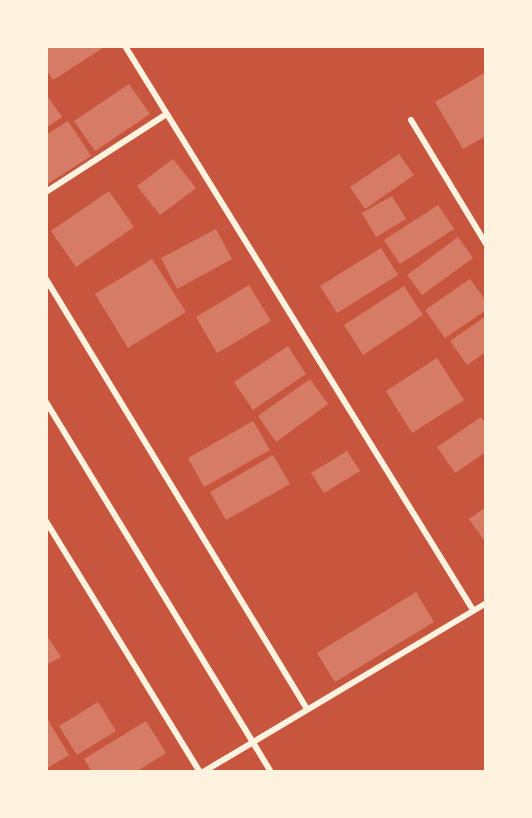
<!DOCTYPE html>
<style>
body{margin:0}
#map{position:relative;width:532px;height:818px;overflow:hidden;background:#c8553d;font-family:Cabin,sans-serif}
div>[style]{position:absolute}
.building>*{inset:0;background:#d67c66}
.minor>*{height:6px;margin:-3px;padding:0 3px;transform-origin:3px;border-radius:3px;background:#fff3e0}
span{translate:-50% -50%;white-space:nowrap;text-align:center;line-height:1.15;-webkit-text-stroke:4.5px #fff3e0;paint-order:stroke}
.frame{position:absolute;inset:0;border:48px solid #fff3e0;pointer-events:none}
</style>
<div id="map">
<div class="building">
<div style="clip-path:polygon(46px 46px,106px 46px,53px 80px,46px 70px)"></div>
<div style="clip-path:polygon(486px 72px,486px 136px,463px 149px,435px 102px)"></div>
<div style="clip-path:polygon(129px 84px,150px 114px,95px 151px,74px 121px)"></div>
<div style="clip-path:polygon(46px 94px,62px 117px,46px 128px)"></div>
<div style="clip-path:polygon(68px 121px,91px 156px,46px 185px,46px 135px)"></div>
<div style="clip-path:polygon(399px 154px,414px 175px,365px 209px,350px 187px)"></div>
<div style="clip-path:polygon(173px 159px,196px 188px,160px 215px,137px 186px)"></div>
<div style="clip-path:polygon(109px 191px,134px 227px,76px 267px,51px 231px)"></div>
<div style="clip-path:polygon(392px 196px,406px 219px,376px 237px,362px 213px)"></div>
<div style="clip-path:polygon(438px 205px,454px 229px,400px 264px,384px 240px)"></div>
<div style="clip-path:polygon(216px 229px,232px 259px,177px 289px,161px 258px)"></div>
<div style="clip-path:polygon(458px 237px,473px 258px,422px 295px,407px 275px)"></div>
<div style="clip-path:polygon(381px 248px,398px 275px,337px 313px,320px 286px)"></div>
<div style="clip-path:polygon(152px 259px,186px 312px,128px 348px,95px 294px)"></div>
<div style="clip-path:polygon(470px 279px,486px 301px,486px 310px,445px 338px,425px 310px)"></div>
<div style="clip-path:polygon(249px 285px,271px 321px,217px 353px,196px 317px)"></div>
<div style="clip-path:polygon(404px 286px,423px 315px,363px 355px,344px 325px)"></div>
<div style="clip-path:polygon(486px 316px,486px 352px,467px 365px,450px 341px)"></div>
<div style="clip-path:polygon(288px 346px,306px 374px,253px 410px,234px 382px)"></div>
<div style="clip-path:polygon(437px 358px,464px 400px,412px 433px,386px 391px)"></div>
<div style="clip-path:polygon(310px 379px,328px 404px,276px 442px,258px 416px)"></div>
<div style="clip-path:polygon(481px 417px,486px 424px,486px 452px,455px 473px,437px 447px)"></div>
<div style="clip-path:polygon(253px 421px,270px 450px,204px 487px,188px 458px)"></div>
<div style="clip-path:polygon(347px 451px,360px 471px,324px 493px,311px 473px)"></div>
<div style="clip-path:polygon(273px 455px,290px 484px,226px 520px,210px 492px)"></div>
<div style="clip-path:polygon(486px 507px,486px 543px,469px 519px)"></div>
<div style="clip-path:polygon(416px 592px,434px 622px,335px 682px,317px 653px)"></div>
<div style="clip-path:polygon(46px 634px,61px 657px,46px 665px)"></div>
<div style="clip-path:polygon(98px 702px,116px 731px,77px 755px,59px 726px)"></div>
<div style="clip-path:polygon(48px 720px,69px 755px,46px 769px,46px 721px)"></div>
<div style="clip-path:polygon(146px 721px,166px 753px,136px 772px,92px 772px,84px 759px)"></div>
</div>
<div class="minor">
<div style="left:125px;top:46px;width:663px;rotate:58.32deg"></div>
<div style="left:411px;top:120px;width:145px;rotate:58.8deg"></div>
<div style="left:46px;top:192px;width:142px;rotate:-32.9deg"></div>
<div style="left:46px;top:279px;width:503px;rotate:58.74deg"></div>
<div style="left:46px;top:402px;width:433px;rotate:58.7deg"></div>
<div style="left:46px;top:521px;width:294px;rotate:58.5deg"></div>
<div style="left:203px;top:772px;width:330px;rotate:-30.8deg"></div>
</div>
<div class="frame"></div>
</div>
